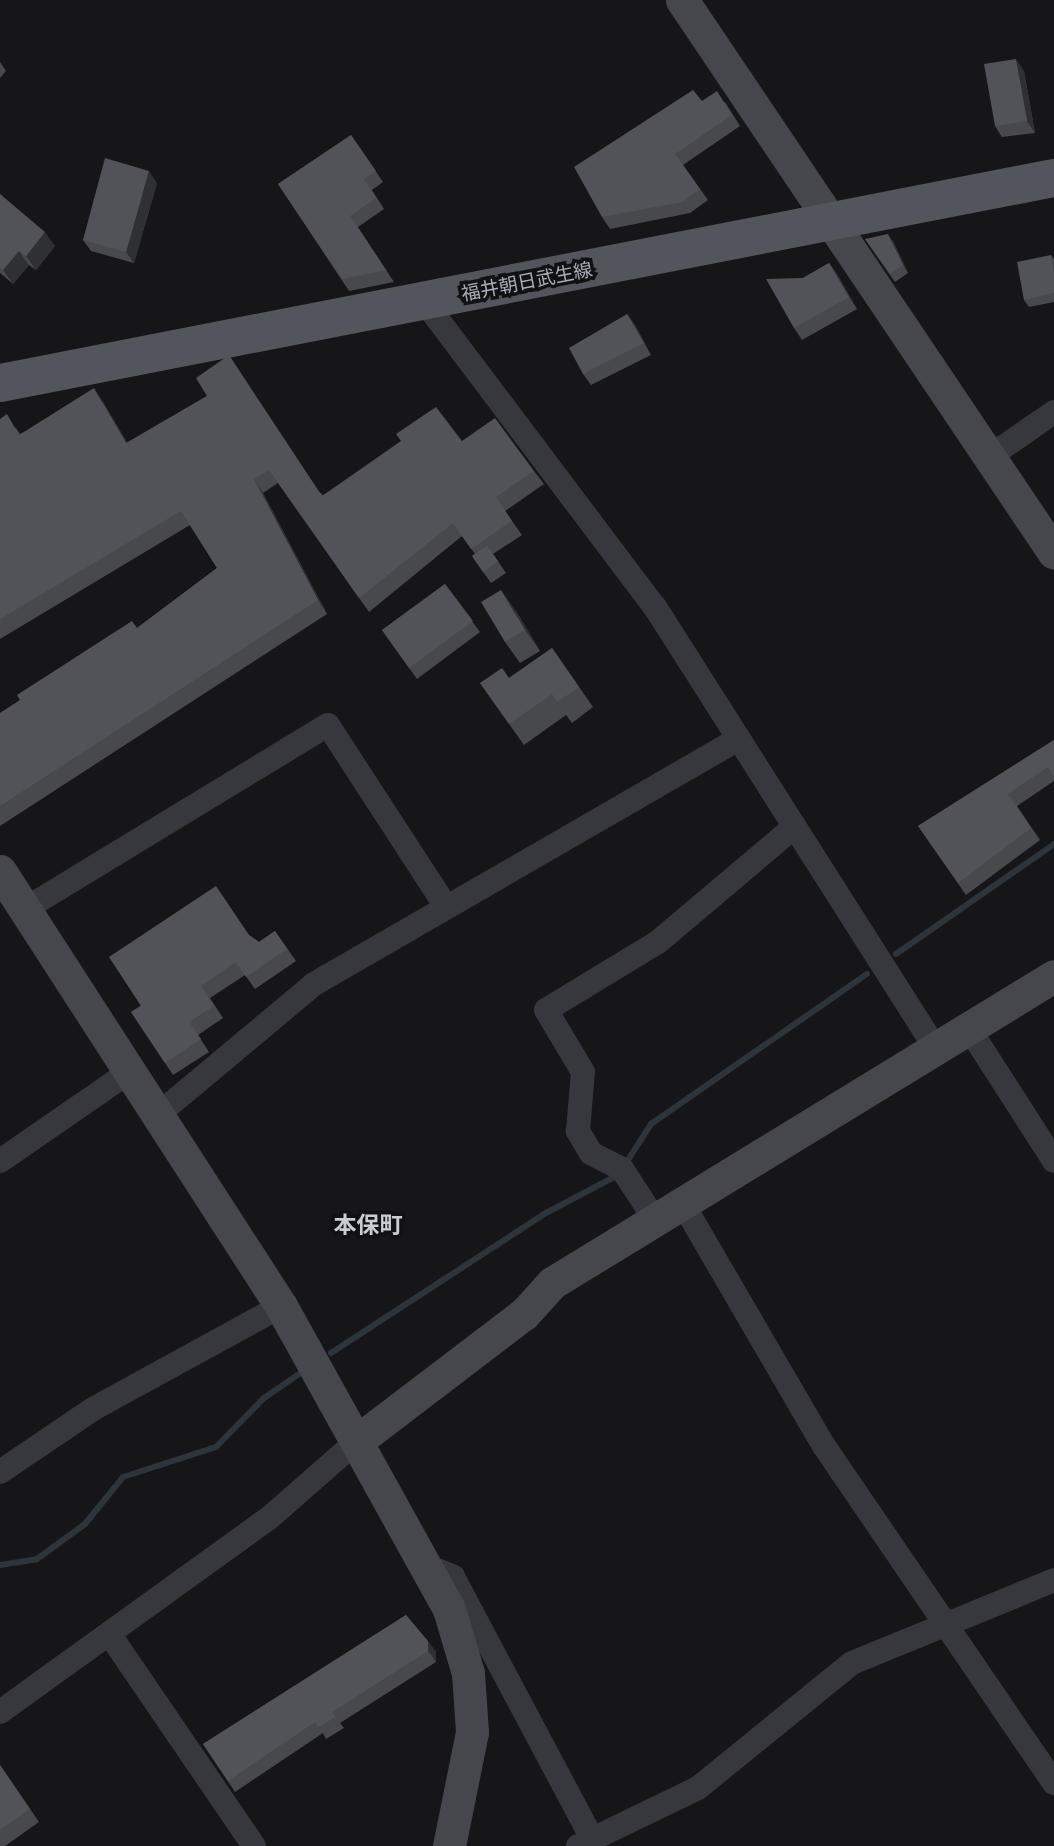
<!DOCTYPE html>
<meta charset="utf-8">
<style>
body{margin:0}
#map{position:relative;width:1054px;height:1846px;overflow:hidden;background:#161618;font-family:"Public Sans","Noto Sans JP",sans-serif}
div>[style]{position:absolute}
.stream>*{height:6px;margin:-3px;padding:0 3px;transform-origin:3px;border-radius:3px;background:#2c353c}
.street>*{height:24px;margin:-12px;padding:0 12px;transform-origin:12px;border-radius:12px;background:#37383d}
.secondary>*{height:33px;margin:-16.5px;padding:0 16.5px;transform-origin:16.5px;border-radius:16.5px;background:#45474d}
.primary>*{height:38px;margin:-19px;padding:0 19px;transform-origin:19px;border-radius:19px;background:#53555c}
.wall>*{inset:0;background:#47494d}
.shaded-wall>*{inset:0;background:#2f3033}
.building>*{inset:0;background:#525359}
span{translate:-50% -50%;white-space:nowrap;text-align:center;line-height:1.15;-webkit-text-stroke:7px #111113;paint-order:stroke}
.street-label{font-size:19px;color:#a8adb8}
.quarter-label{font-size:23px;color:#c9ccd4;font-weight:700}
</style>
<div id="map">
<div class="stream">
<div style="left:896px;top:954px;width:193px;rotate:-34.8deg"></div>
<div style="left:628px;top:1160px;width:43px;rotate:-57.4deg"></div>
<div style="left:651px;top:1124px;width:263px;rotate:-34.8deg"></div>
<div style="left:331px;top:1353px;width:254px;rotate:-33.1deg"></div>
<div style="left:544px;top:1214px;width:81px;rotate:-27.8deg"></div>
<div style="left:0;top:1565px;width:37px;rotate:-9deg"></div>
<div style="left:37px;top:1559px;width:59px;rotate:-36.1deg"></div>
<div style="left:85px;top:1524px;width:60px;rotate:-51deg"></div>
<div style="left:123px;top:1477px;width:98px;rotate:-17.9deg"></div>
<div style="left:216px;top:1447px;width:69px;rotate:-45.6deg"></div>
<div style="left:264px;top:1398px;width:42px;rotate:-34.4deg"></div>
</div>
<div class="street">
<div style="left:424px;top:301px;width:383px;rotate:53deg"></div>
<div style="left:655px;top:607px;width:524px;rotate:57.55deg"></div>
<div style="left:989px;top:457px;width:79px;rotate:-34.7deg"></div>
<div style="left:25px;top:909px;width:354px;rotate:-31.3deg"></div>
<div style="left:328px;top:725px;width:215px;rotate:57deg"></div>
<div style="left:968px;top:1027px;width:159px;rotate:57.3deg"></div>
<div style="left:161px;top:1112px;width:199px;rotate:-39.9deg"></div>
<div style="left:314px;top:984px;width:487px;rotate:-30deg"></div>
<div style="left:0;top:1161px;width:160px;rotate:-34.6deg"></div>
<div style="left:683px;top:1204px;width:280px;rotate:59.8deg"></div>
<div style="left:824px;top:1446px;width:408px;rotate:55.7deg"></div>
<div style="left:656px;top:1221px;width:62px;rotate:-123.2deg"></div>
<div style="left:622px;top:1169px;width:35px;rotate:-153deg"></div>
<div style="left:591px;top:1153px;width:26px;rotate:-121deg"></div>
<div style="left:578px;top:1131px;width:59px;rotate:-85.2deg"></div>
<div style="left:583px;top:1072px;width:72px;rotate:-120.8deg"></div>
<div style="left:546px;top:1010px;width:131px;rotate:-31.3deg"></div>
<div style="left:658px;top:942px;width:177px;rotate:-40.2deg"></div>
<div style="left:0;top:1472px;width:112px;rotate:-34.1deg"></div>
<div style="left:93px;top:1409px;width:214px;rotate:-28.7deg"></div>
<div style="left:423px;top:1564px;width:33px;rotate:23deg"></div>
<div style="left:453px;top:1577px;width:294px;rotate:62deg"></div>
<div style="left:110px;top:1635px;width:255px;rotate:55.7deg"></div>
<div style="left:0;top:1712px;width:330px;rotate:-35.8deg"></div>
<div style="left:268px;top:1519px;width:118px;rotate:-41.2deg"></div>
<div style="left:578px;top:1846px;width:133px;rotate:-25.8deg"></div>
<div style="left:698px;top:1788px;width:198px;rotate:-39.1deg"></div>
<div style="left:852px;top:1663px;width:218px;rotate:-22.3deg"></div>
</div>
<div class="secondary">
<div style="left:682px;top:0;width:666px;rotate:56.07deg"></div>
<div style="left:0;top:871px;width:518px;rotate:57.14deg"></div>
<div style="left:281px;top:1306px;width:346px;rotate:61deg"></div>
<div style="left:449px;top:1609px;width:67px;rotate:73.5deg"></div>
<div style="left:468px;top:1673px;width:59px;rotate:86.1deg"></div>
<div style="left:472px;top:1732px;width:116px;rotate:101.4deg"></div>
<div style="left:357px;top:1441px;width:210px;rotate:-37.3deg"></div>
<div style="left:524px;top:1314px;width:42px;rotate:-47.9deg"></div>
<div style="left:552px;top:1283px;width:588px;rotate:-31.45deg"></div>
</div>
<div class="primary">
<div style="left:0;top:383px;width:1074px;rotate:-11.01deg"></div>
</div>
<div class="wall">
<div style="clip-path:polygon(0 62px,6px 71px,0 78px)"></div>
<div style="clip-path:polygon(1024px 71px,1035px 133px,1002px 137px,995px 126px)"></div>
<div style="clip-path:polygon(702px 101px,725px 102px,740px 126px,683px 165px,708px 200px,690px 213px,610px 229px,602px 217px)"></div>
<div style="clip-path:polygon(351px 135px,383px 182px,372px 190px,384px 209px,358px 227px,394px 282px,349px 291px,278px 184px)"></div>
<div style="clip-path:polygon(157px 183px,134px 263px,91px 251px,83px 240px)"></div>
<div style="clip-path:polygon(0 194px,55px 246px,36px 270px,29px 265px,13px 284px,0 273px)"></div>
<div style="clip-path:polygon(865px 239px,893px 241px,908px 273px,895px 282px)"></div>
<div style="clip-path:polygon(1051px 255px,1054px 259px,1054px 302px,1029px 307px,1024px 300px)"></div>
<div style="clip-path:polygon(829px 263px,837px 274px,857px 309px,802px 340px,794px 328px,803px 278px)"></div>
<div style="clip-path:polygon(627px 314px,635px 325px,651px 355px,591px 385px,583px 374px)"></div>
<div style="clip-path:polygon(207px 396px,323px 495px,462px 441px,534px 471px,544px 484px,505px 511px,522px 535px,493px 554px,506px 573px,491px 583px,472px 556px,475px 554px,462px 536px,369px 612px,278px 483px,263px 493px,327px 614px,0 826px,0 713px,137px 628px,217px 568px,190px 525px,0 639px,0 419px,16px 428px,20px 434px,103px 402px,127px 443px)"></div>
<div style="clip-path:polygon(445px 584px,480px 632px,417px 679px,382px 630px)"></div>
<div style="clip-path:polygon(516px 611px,540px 651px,520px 663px,505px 642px)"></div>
<div style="clip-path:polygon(552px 648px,593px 707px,572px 723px,566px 715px,524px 745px,480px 683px,509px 678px)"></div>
<div style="clip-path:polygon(1054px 740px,1054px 781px,1017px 806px,1040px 840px,966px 895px,918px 826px)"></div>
<div style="clip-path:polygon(275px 931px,296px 961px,255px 989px,245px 975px,210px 998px,223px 1018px,198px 1035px,209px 1052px,173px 1075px,131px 1012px,249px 935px,259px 942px)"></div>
<div style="clip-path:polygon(406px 1615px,436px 1652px,436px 1662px,340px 1723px,344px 1728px,326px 1739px,323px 1733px,235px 1792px,203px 1744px)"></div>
<div style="clip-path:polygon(0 1765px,39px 1822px,5px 1846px,0 1846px)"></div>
</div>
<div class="shaded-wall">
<div style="clip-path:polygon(1016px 59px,1024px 71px,1035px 133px,1027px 121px)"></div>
<div style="clip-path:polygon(149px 171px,157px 183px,134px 263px,126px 252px)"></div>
<div style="clip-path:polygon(45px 232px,55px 246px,36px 270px,26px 256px)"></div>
<div style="clip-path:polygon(888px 234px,893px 241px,908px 273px,903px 265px)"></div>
<div style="clip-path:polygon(19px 251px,29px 265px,13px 284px,3px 270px)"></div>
<div style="clip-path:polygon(829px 263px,837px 274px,857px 309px,849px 297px)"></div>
<div style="clip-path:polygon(627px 314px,635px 325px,651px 355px,644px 343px)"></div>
<div style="clip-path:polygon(94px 388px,103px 402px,136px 457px,126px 443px)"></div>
<div style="clip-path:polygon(254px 479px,263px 493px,327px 614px,318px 600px)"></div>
<div style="clip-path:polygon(501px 590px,516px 611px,540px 651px,525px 630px)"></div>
<div style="clip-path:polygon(428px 1641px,436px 1652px,436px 1662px,428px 1651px)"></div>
</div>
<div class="building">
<div style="clip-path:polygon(1016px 59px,1027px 121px,995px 126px,984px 64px)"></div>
<div style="clip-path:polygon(693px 90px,702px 101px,717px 91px,732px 115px,675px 154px,700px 189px,682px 202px,602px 217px,574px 167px)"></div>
<div style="clip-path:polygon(351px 135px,376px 171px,364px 179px,376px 198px,350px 216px,386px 270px,342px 279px,278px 184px)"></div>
<div style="clip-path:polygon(105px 158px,149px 171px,126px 252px,83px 240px)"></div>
<div style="clip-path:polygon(0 194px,45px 232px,26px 256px,19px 251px,3px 270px,0 268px)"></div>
<div style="clip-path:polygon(888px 234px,903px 265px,890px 274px,865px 239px)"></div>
<div style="clip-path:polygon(1051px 255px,1054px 274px,1054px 293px,1024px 300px,1017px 262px)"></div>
<div style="clip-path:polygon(829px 263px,849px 297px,794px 328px,766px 279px,803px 278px)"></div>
<div style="clip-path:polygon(627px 314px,644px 343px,583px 374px,569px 348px)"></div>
<div style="clip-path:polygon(229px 355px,322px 496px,401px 441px,396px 434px,436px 407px,462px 441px,495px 418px,534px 471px,496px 497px,512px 521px,471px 549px,453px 523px,359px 598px,269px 470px,254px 479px,318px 600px,0 806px,0 713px,20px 700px,17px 695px,132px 621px,137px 628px,217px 568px,181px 511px,0 619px,0 419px,7px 414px,19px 435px,94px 388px,126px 443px,207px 396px,196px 378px)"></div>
<div style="clip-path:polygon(487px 546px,498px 561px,483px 572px,472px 556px)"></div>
<div style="clip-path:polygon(445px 584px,473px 621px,409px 668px,382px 630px)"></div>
<div style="clip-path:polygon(501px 590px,525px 630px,505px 642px,481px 602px)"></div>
<div style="clip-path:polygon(552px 648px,579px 687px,557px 702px,552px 694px,509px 724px,480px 683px,502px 668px,509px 678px)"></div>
<div style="clip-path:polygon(1054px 740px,1054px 776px,1048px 767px,1008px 794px,1031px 828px,958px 883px,918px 826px)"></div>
<div style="clip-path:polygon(216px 886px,249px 935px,259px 942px,275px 931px,287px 949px,246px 977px,236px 962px,201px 986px,214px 1006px,189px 1022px,201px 1039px,165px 1063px,131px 1012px,141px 1006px,109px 957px)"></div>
<div style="clip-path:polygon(406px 1615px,428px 1641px,428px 1651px,332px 1712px,336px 1717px,318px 1727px,315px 1722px,228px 1781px,203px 1744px)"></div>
<div style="clip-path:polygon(0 1765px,30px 1809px,0 1830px)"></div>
</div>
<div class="street-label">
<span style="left:527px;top:282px;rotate:-11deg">福井朝日武生線</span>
</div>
<div class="quarter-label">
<span style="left:368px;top:1225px">本保町</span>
</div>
</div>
